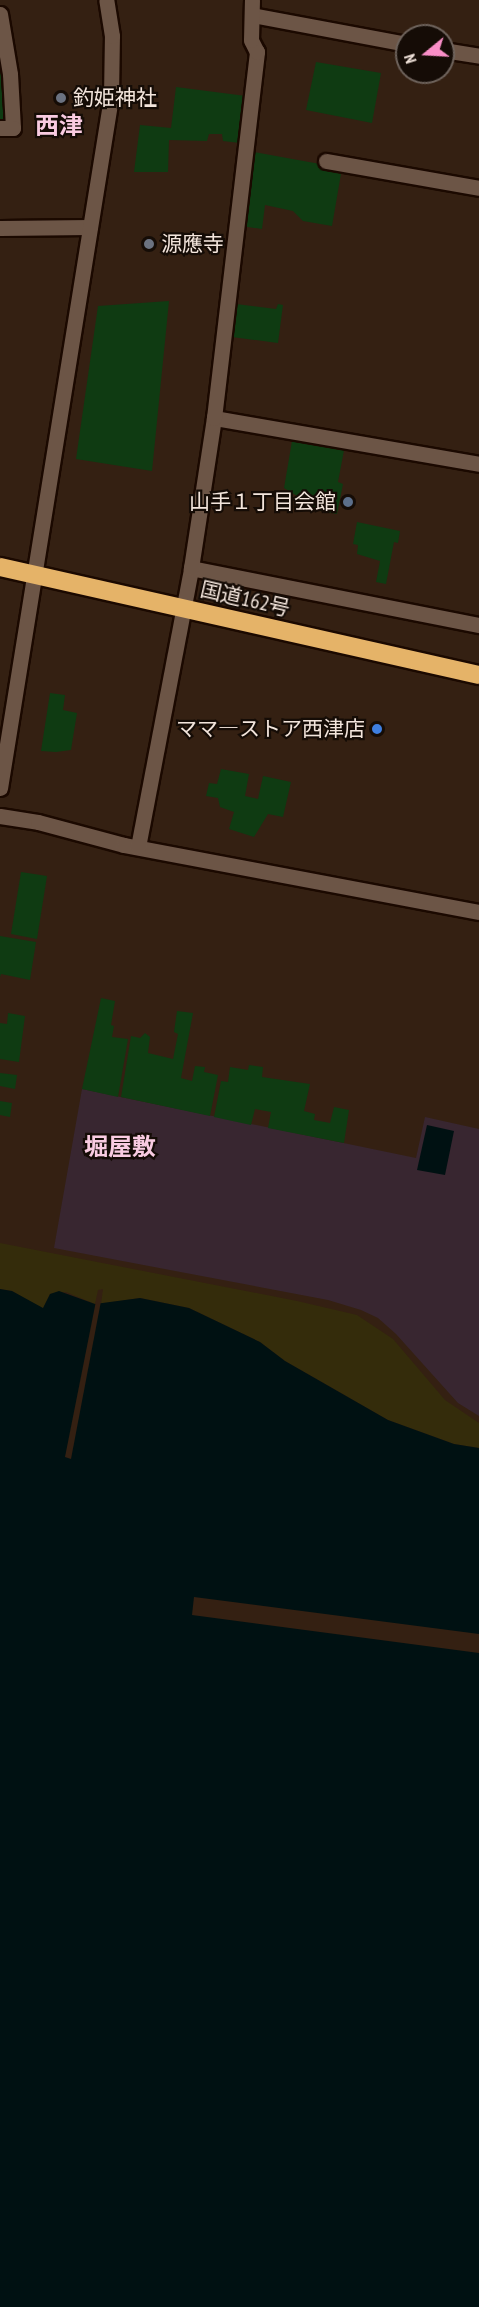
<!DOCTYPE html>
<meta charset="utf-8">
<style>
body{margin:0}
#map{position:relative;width:479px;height:2307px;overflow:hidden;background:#342012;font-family:"PT Sans Narrow","Noto Sans JP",sans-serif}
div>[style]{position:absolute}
.education>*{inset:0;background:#382630}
.green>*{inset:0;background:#0f3b12}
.sand>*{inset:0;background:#342c0b}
.water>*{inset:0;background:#001112}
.pier>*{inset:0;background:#342012}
.roads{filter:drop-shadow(2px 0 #1b0900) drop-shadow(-2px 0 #1b0900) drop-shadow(0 2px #1b0900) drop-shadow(0 -2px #1b0900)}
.street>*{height:15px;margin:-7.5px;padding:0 7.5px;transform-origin:7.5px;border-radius:7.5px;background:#6c5546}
.secondary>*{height:15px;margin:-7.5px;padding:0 7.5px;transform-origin:7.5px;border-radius:7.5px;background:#6c5546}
.highway>*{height:18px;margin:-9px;padding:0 9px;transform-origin:9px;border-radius:9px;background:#e5b368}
.dots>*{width:16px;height:16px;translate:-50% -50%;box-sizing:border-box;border:3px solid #150c06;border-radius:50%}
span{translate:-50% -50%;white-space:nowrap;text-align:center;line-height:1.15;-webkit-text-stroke:4.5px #150c06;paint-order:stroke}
.poi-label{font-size:21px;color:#f3e5dc}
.left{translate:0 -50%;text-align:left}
.right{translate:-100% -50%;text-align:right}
.street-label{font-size:21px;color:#f3e5dc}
.quarter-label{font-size:24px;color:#f9cbe1;font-weight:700}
.north{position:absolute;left:395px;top:24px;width:60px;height:60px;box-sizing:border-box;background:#150c06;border:2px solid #6e635c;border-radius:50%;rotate:252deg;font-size:16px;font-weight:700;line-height:24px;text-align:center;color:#f3e5dc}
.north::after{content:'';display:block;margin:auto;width:21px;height:27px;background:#fa8fc8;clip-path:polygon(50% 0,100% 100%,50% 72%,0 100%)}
</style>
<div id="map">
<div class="education">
<div style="clip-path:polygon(82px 1089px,416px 1158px,425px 1117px,479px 1129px,479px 1416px,458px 1403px,396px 1334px,378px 1318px,361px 1310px,328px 1300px,54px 1248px)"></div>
</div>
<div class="green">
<div style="clip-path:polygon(0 39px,7px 120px,0 124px)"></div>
<div style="clip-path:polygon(316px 62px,381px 73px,372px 123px,306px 110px)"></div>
<div style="clip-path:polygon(176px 87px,246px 96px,240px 143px,223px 141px,222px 134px,209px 134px,207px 141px,169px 140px,168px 172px,134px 172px,140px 125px,171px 128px)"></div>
<div style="clip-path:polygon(248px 151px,342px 168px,332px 226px,303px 221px,293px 211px,265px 205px,262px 229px,241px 226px)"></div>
<div style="clip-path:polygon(169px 301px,152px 471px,76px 459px,98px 306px)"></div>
<div style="clip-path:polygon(236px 304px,276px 309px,278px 304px,283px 305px,278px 343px,232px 337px)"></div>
<div style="clip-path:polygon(293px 435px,345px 445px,338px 482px,343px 484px,337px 514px,310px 509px,307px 502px,284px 488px)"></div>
<div style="clip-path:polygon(357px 522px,400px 531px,398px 543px,394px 542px,386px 584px,376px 582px,380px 561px,357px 554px,358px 545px,353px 544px)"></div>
<div style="clip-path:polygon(50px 693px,65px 695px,63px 710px,77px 713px,71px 750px,56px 752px,41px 751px)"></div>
<div style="clip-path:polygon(221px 769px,249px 774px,245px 796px,258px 799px,263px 776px,291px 782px,283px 817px,268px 814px,254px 837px,229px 829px,234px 812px,220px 807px,218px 798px,206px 796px,209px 783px,217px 784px)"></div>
<div style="clip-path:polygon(21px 872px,47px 876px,37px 939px,11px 934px)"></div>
<div style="clip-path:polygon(0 936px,36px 942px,30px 980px,1px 974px,0 977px)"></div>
<div style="clip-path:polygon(101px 998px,115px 1001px,111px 1025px,114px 1026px,112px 1037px,128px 1039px,118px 1097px,82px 1089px)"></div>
<div style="clip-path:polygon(177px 1011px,193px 1013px,181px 1078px,192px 1081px,195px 1066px,205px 1067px,204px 1072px,218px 1075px,210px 1116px,121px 1097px,131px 1036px,140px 1038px,145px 1033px,150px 1037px,148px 1053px,173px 1059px,178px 1034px,174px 1032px)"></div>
<div style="clip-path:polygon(8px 1013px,25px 1016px,19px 1062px,0 1059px,0 1023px,7px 1024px)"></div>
<div style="clip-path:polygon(249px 1065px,263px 1067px,262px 1077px,310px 1084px,304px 1111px,315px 1114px,314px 1120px,330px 1123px,334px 1107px,349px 1110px,344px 1143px,268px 1128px,271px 1112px,255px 1109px,251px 1125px,214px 1117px,221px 1081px,228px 1082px,230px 1067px,248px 1070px)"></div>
<div style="clip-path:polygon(0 1073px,17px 1075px,15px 1089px,0 1086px)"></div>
<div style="clip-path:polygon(0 1101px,12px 1103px,10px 1117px,0 1115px)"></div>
</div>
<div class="sand">
<div style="clip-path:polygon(0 1243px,297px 1301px,357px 1315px,393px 1339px,445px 1400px,479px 1423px,479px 1448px,454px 1444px,388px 1420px,285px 1361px,260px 1342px,189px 1308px,140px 1298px,101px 1304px,103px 1289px,98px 1290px,95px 1304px,66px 1292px,50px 1294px,43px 1309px,12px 1291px,0 1289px)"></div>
</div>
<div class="water">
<div style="clip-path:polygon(427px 1125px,454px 1131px,445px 1175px,417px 1170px)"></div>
<div style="clip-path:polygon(0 1289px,12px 1291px,43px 1308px,50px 1294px,59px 1291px,95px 1304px,140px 1298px,189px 1308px,260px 1342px,285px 1361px,388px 1420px,454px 1444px,479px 1448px,479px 2307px,0 2307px)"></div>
</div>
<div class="pier">
<div style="clip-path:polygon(96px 1301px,101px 1301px,71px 1459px,65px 1457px)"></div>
<div style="clip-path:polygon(194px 1597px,479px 1634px,479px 1653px,192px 1615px)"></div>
</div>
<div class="roads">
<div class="street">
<div style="left:0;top:14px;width:61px;rotate:80.5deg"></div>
<div style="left:10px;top:74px;width:54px;rotate:86.8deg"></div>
<div style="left:13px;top:128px;width:13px;rotate:180deg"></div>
<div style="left:252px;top:15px;width:158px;rotate:10.6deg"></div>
<div style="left:443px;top:50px;width:36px;rotate:9deg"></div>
<div style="left:326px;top:161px;width:155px;rotate:10deg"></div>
<div style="left:0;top:228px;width:90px;rotate:-0.6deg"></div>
<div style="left:214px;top:418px;width:269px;rotate:9.8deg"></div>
<div style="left:191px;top:568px;width:294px;rotate:11.2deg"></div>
<div style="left:0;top:816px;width:38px;rotate:9deg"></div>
<div style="left:38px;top:822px;width:89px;rotate:15deg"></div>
<div style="left:124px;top:845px;width:361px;rotate:10.7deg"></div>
<div style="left:138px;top:847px;width:284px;rotate:-79.2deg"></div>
<div style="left:191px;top:568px;width:152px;rotate:-81.3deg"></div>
<div style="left:214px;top:418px;width:369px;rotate:-83.3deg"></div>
<div style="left:257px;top:52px;width:13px;rotate:-117deg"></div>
<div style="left:251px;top:40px;width:40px;rotate:-88.6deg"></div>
</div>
<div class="secondary">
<div style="left:0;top:788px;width:700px;rotate:-80.87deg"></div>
<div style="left:111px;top:97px;width:61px;rotate:-89.1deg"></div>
<div style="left:112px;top:36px;width:36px;rotate:-99deg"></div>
</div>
<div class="highway">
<div style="left:0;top:567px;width:491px;rotate:12.7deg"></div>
</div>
</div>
<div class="dots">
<div style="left:61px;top:98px;background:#6b7280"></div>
<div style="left:149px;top:244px;background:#6b7280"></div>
<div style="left:348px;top:502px;background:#5c6f8a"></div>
<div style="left:377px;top:729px;background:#3f7fe0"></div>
</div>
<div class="poi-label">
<span class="left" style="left:73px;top:98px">釣姫神社</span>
<span class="left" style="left:161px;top:244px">源應寺</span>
<span class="right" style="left:336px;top:502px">山手１丁目会館</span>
<span class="right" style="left:365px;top:729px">ママ―ストア西津店</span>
</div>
<div class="street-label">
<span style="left:245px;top:599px;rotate:13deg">国道162号</span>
</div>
<div class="quarter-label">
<span style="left:59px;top:126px">西津</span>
<span style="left:120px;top:1147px">堀屋敷</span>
</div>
<div class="north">N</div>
</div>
